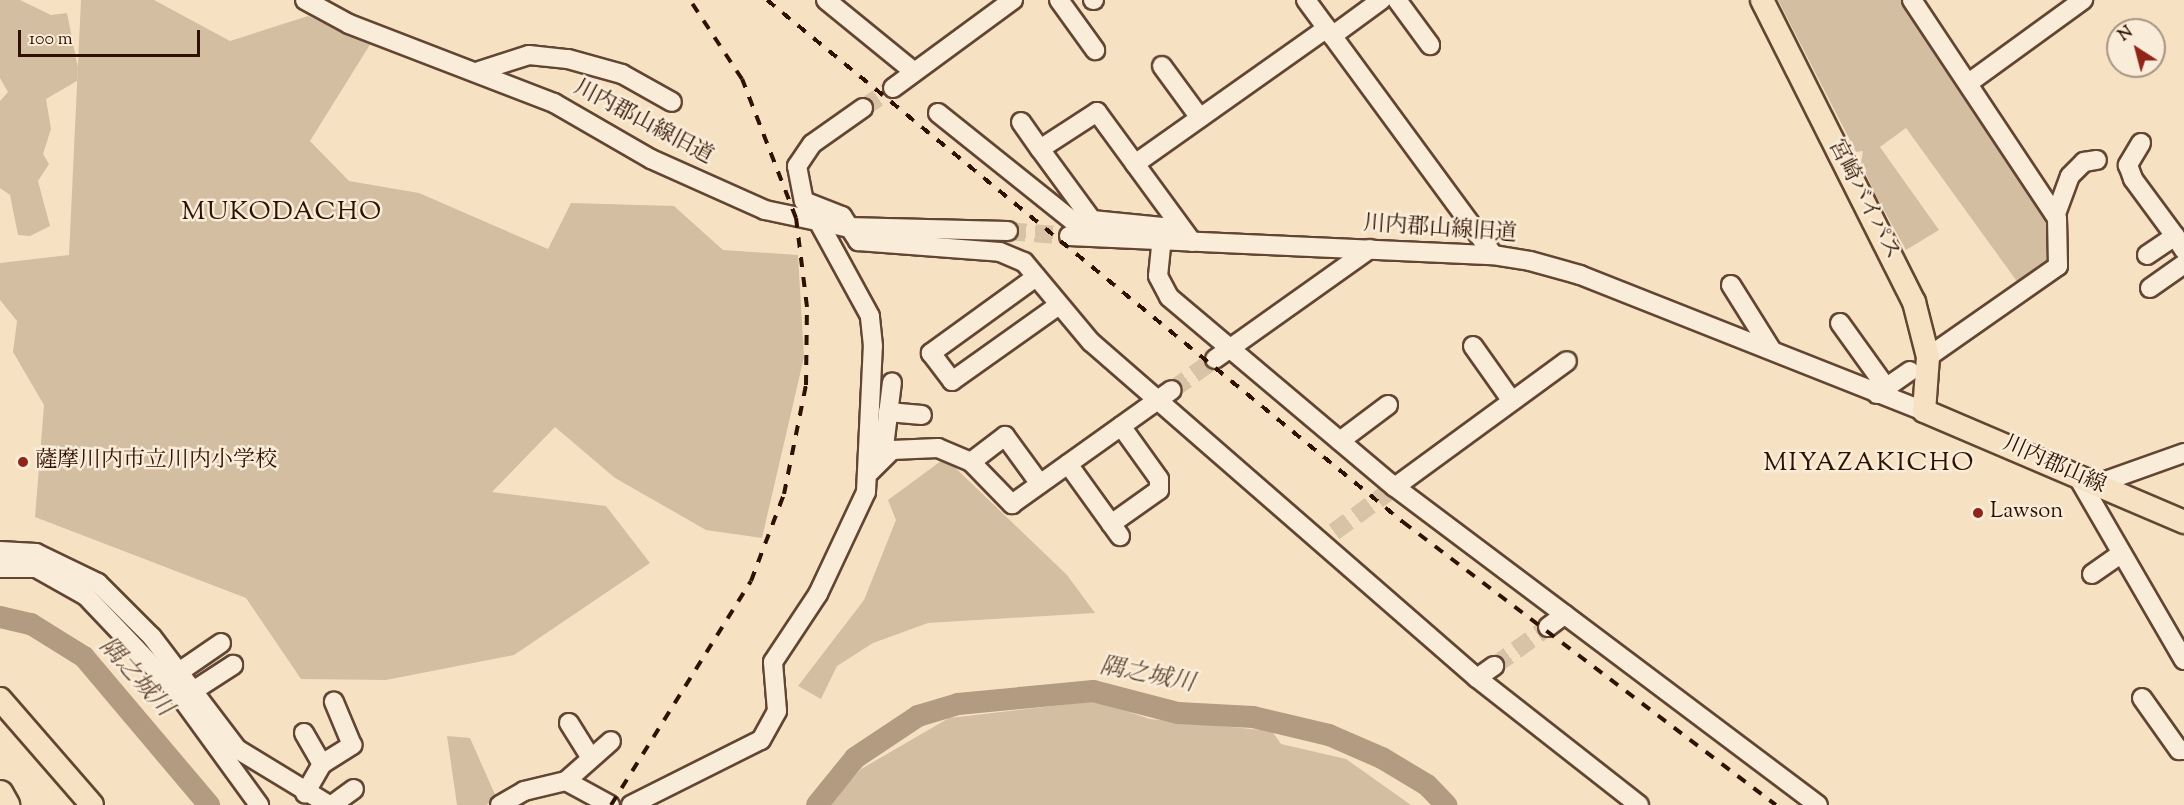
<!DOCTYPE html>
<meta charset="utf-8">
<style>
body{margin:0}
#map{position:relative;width:2184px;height:805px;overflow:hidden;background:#f6e2c3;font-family:"Sorts Mill Goudy","Noto Serif JP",serif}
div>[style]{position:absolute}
.green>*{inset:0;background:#d4bea2}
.river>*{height:22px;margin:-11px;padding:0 11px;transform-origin:11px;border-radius:11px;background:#b39b81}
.minor-tunnel>*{height:18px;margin-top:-9px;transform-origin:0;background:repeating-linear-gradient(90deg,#d8c3a6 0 18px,transparent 0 27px)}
.roads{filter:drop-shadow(2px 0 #624532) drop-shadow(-2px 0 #624532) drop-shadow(0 2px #624532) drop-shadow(0 -2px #624532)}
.minor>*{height:18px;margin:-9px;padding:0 9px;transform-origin:9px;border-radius:9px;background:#f9ecd8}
.major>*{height:22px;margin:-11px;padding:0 11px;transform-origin:11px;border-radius:11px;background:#f6e2c3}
.highway>*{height:26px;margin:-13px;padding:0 13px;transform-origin:13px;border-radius:13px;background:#f6e2c3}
.rail>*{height:4px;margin-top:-2px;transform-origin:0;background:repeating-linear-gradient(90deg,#301101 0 10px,transparent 0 20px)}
.dots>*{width:16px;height:16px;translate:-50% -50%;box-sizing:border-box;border:3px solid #f9ecd8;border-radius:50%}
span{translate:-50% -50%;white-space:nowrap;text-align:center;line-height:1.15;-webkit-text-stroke:5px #f9ecd8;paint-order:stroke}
.street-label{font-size:22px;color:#301101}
.poi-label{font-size:22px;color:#301101}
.left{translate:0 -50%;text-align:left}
.water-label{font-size:24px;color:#644834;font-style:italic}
.quarter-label{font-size:26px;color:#301101;letter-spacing:1.5px}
.north{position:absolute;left:2106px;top:18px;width:60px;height:60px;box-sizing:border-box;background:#f9ecd8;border:2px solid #a99482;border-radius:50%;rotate:324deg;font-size:16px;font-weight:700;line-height:24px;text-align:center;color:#301101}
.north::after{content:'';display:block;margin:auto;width:21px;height:27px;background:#8f2418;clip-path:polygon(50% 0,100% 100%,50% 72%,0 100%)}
.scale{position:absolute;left:18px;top:30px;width:182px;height:27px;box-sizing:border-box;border:3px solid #301101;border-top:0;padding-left:8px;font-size:18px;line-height:21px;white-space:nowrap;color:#301101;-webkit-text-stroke:4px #f9ecd8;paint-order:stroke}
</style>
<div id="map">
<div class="green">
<div style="clip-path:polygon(0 0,20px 0,51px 15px,67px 13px,78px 68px,77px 81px,46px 99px,51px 129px,43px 154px,49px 164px,38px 181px,50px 226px,30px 236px,18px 235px,10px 195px,0 188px,0 101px,8px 92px,0 78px)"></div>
<div style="clip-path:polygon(81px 0,154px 0,230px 41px,308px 16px,371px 43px,310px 141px,349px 181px,419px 193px,548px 249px,571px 203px,674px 206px,723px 250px,798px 255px,804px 357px,762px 538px,706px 530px,615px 478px,555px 427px,492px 492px,606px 506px,650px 563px,514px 655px,386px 680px,301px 679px,246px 598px,35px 517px,44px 405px,13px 352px,17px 321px,0 300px,0 263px,69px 255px)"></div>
<div style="clip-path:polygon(1778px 0,1906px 0,2048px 207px,2053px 263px,2021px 287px,1906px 128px,1880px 147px,1939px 230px,1906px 250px,1874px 192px,1861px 162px,1863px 151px,1856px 152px)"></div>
<div style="clip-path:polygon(945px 458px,1067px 575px,1095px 613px,928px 623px,873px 643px,837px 666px,821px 699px,798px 686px,864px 600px,896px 520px,888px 500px)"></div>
<div style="clip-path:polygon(1097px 701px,1150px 719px,1272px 731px,1281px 744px,1346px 759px,1411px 805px,829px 805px,861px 769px,949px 718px)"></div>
<div style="clip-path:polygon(447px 736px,470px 738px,497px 799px,486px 805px,457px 805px)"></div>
</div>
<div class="river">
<div style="left:0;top:617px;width:32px;rotate:13deg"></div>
<div style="left:31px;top:624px;width:62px;rotate:31.9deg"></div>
<div style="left:84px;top:657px;width:194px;rotate:49.8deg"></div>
<div style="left:817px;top:805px;width:60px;rotate:-51deg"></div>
<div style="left:855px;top:758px;width:76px;rotate:-33.7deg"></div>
<div style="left:918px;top:716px;width:42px;rotate:-16.7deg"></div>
<div style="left:958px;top:704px;width:136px;rotate:-5.5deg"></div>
<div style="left:1093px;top:691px;width:88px;rotate:14.5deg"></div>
<div style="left:1178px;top:713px;width:75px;rotate:3.1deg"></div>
<div style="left:1253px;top:717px;width:78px;rotate:13.3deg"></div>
<div style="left:1329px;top:735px;width:58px;rotate:23.5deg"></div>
<div style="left:1382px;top:758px;width:52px;rotate:31deg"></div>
<div style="left:1427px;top:785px;width:28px;rotate:46deg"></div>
</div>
<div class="minor-tunnel">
<div style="left:863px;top:108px;width:36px;rotate:-34deg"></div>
<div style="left:1008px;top:231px;width:61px;rotate:4.7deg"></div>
<div style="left:1172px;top:390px;width:53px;rotate:-35.8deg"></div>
<div style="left:1334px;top:532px;width:76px;rotate:-36.4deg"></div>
<div style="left:1494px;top:666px;width:67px;rotate:-35.8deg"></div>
</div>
<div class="roads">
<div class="minor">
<div style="left:305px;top:0;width:50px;rotate:28.6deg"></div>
<div style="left:349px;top:24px;width:220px;rotate:21.1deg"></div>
<div style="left:554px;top:103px;width:112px;rotate:30deg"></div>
<div style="left:651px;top:159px;width:125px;rotate:24.1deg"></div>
<div style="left:765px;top:210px;width:83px;rotate:11.9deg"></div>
<div style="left:846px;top:227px;width:162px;rotate:1.4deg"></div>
<div style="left:826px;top:0;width:112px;rotate:39.2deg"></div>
<div style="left:1059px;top:0;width:62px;rotate:54.2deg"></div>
<div style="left:1093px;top:0;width:1px"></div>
<div style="left:1306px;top:0;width:316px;rotate:53.7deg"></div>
<div style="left:1397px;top:0;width:56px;rotate:53.7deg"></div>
<div style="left:1912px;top:0;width:262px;rotate:56.4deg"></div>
<div style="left:2057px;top:218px;width:48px;rotate:88.8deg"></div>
<div style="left:2058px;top:266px;width:159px;rotate:145deg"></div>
<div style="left:1332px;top:36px;width:61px;rotate:-36.3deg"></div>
<div style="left:1162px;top:66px;width:64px;rotate:53.8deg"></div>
<div style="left:479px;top:71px;width:52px;rotate:-17.7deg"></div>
<div style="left:529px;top:55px;width:39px;rotate:6deg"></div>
<div style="left:568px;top:59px;width:56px;rotate:15.5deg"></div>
<div style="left:622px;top:74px;width:57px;rotate:29.2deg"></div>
<div style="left:1970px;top:82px;width:140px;rotate:-36deg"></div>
<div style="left:893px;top:88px;width:149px;rotate:-36.3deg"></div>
<div style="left:863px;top:108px;width:62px;rotate:144.8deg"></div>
<div style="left:812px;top:144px;width:27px;rotate:124deg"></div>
<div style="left:797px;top:166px;width:36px;rotate:79deg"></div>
<div style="left:804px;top:201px;width:41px;rotate:21.5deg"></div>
<div style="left:842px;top:216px;width:30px;rotate:57deg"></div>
<div style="left:858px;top:241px;width:142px;rotate:4.4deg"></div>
<div style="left:1000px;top:252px;width:26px;rotate:23deg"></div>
<div style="left:1024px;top:262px;width:104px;rotate:50.1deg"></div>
<div style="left:1091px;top:342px;width:512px;rotate:41.04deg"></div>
<div style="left:1477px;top:678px;width:206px;rotate:38.1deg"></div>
<div style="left:938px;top:113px;width:174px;rotate:38.7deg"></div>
<div style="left:1074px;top:222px;width:18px;rotate:-6deg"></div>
<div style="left:1021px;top:122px;width:33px;rotate:55deg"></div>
<div style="left:1040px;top:149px;width:68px;rotate:-33deg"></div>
<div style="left:1097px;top:112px;width:161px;rotate:53.8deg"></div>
<div style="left:2141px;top:143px;width:26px;rotate:121deg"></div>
<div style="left:2128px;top:165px;width:15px;rotate:70deg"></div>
<div style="left:2133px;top:179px;width:71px;rotate:53.6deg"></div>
<div style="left:1040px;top:149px;width:88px;rotate:53.8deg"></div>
<div style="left:1092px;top:220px;width:81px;rotate:5.6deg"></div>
<div style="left:1135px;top:164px;width:235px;rotate:-35.3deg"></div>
<div style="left:2056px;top:214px;width:40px;rotate:-69.8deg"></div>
<div style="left:2070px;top:176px;width:20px;rotate:-45deg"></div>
<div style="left:2084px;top:162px;width:13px;rotate:-9deg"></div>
<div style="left:1163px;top:227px;width:49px;rotate:95.8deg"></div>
<div style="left:1158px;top:276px;width:24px;rotate:62deg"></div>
<div style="left:1169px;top:297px;width:295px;rotate:40.1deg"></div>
<div style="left:1395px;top:487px;width:529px;rotate:36.93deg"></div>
<div style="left:1069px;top:236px;width:424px;rotate:2.6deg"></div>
<div style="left:1493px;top:255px;width:37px;rotate:9deg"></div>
<div style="left:1530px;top:261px;width:52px;rotate:15.6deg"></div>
<div style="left:1580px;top:275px;width:370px;rotate:21.6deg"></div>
<div style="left:2147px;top:255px;width:34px;rotate:-34deg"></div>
<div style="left:2175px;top:236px;width:17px;rotate:57deg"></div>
<div style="left:1036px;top:277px;width:130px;rotate:144.1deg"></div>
<div style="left:931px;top:353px;width:35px;rotate:53deg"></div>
<div style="left:952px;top:381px;width:131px;rotate:-35.4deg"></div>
<div style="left:1731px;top:285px;width:75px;rotate:58deg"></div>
<div style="left:2150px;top:288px;width:42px;rotate:-35.2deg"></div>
<div style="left:1840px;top:323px;width:79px;rotate:54.3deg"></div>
<div style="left:1473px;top:346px;width:67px;rotate:54.7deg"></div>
<div style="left:1215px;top:359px;width:190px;rotate:-35.4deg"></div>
<div style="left:1877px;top:394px;width:40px;rotate:-34.9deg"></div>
<div style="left:888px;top:412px;width:34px;rotate:5deg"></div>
<div style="left:1340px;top:441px;width:60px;rotate:-36.9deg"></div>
<div style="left:869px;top:447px;width:15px"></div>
<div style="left:884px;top:447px;width:65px;rotate:-83deg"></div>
<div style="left:971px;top:462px;width:43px;rotate:-37.4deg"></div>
<div style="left:1005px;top:436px;width:59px;rotate:53.9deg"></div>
<div style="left:1068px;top:464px;width:89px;rotate:54.2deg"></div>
<div style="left:870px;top:472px;width:31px;rotate:-45deg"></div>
<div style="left:892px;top:450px;width:46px;rotate:-2.5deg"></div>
<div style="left:938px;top:448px;width:36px;rotate:23deg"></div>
<div style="left:971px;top:462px;width:59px;rotate:45.7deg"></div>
<div style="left:1012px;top:504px;width:196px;rotate:-35.5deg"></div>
<div style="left:2076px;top:474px;width:215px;rotate:59.9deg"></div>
<div style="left:2097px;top:484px;width:92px;rotate:-19.6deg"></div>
<div style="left:1395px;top:487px;width:213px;rotate:-36.2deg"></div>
<div style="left:1111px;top:524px;width:59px;rotate:-35.3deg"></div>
<div style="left:1159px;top:490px;width:11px;rotate:-90deg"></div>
<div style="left:1159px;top:479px;width:65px;rotate:-125.6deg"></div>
<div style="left:0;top:551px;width:36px;rotate:3deg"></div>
<div style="left:36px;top:553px;width:69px;rotate:25.8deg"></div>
<div style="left:98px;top:583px;width:76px;rotate:45deg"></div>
<div style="left:152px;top:637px;width:141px;rotate:52.8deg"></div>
<div style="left:237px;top:749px;width:108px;rotate:31.3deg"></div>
<div style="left:0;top:568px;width:36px"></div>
<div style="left:36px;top:568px;width:57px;rotate:29.2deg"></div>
<div style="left:86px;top:596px;width:132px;rotate:46.5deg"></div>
<div style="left:177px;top:692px;width:140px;rotate:54deg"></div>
<div style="left:2092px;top:574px;width:33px;rotate:-35deg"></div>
<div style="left:1548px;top:627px;width:21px;rotate:-37deg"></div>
<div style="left:179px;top:672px;width:51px;rotate:-34.6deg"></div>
<div style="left:1477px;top:678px;width:21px;rotate:-35deg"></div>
<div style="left:193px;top:691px;width:48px;rotate:-33deg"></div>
<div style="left:2142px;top:698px;width:64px;rotate:54.6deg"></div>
<div style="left:2179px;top:750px;width:5px"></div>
<div style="left:569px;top:723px;width:39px;rotate:58deg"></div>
<div style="left:304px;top:733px;width:36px;rotate:60deg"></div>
<div style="left:322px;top:764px;width:34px;rotate:120deg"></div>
<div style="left:322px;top:764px;width:36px;rotate:-32deg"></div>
<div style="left:352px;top:745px;width:47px;rotate:-112.7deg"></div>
<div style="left:566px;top:781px;width:60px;rotate:-41.6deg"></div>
<div style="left:332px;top:805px;width:27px;rotate:-36deg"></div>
<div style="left:500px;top:805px;width:28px;rotate:-30deg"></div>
<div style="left:524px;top:791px;width:43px;rotate:-13.4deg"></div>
<div style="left:566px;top:781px;width:50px;rotate:28.6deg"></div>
<div style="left:631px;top:805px;width:145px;rotate:-26.6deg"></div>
<div style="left:761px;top:740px;width:33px;rotate:-61deg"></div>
<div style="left:777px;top:711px;width:49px;rotate:-94.7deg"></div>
<div style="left:773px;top:662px;width:82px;rotate:-56.5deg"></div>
<div style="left:818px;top:594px;width:113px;rotate:-64.8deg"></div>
<div style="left:866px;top:492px;width:146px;rotate:-87.3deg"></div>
<div style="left:873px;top:346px;width:30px;rotate:-96deg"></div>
<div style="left:870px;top:316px;width:108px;rotate:-118.7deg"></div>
</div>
<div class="major">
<div style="left:1762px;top:0;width:338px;rotate:63.3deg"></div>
<div style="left:1914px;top:302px;width:57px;rotate:75.7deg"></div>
<div style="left:1928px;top:357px;width:54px;rotate:94.2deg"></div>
<div style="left:1924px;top:411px;width:283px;rotate:23.1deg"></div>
<div style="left:0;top:699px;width:140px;rotate:49deg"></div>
</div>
<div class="highway">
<div style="left:0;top:794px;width:13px;rotate:61deg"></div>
</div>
</div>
<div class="rail">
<div style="left:767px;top:0;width:823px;rotate:39.38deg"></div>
<div style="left:1403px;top:522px;width:468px;rotate:37.2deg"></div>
<div style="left:611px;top:805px;width:264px;rotate:-58deg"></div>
<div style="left:751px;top:581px;width:93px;rotate:-69.2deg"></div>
<div style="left:784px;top:494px;width:111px;rotate:-78.6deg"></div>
<div style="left:806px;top:385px;width:78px;rotate:-89.3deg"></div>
<div style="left:807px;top:307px;width:90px;rotate:-97deg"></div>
<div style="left:796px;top:218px;width:149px;rotate:-111.2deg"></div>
<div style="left:742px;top:79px;width:95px;rotate:-123.4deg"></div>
</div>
<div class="dots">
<div style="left:23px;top:462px;background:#8f2418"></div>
<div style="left:1978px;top:513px;background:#8f2418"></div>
</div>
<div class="street-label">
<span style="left:643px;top:123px;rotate:28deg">川内郡山線旧道</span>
<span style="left:1863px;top:200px;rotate:63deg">宮崎バイパス</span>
<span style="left:1440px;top:230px;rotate:4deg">川内郡山線旧道</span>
<span style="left:2054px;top:466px;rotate:24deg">川内郡山線</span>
</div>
<div class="poi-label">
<span class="left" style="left:35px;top:462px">薩摩川内市立川内小学校</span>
<span class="left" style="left:1990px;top:513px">Lawson</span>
</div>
<div class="water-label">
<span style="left:1147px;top:676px;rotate:11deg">隅之城川</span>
<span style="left:135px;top:678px;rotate:48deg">隅之城川</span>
</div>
<div class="quarter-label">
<span style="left:282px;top:213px">MUKODACHO</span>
<span style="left:1869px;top:464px">MIYAZAKICHO</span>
</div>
<div class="north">N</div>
<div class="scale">100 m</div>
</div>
